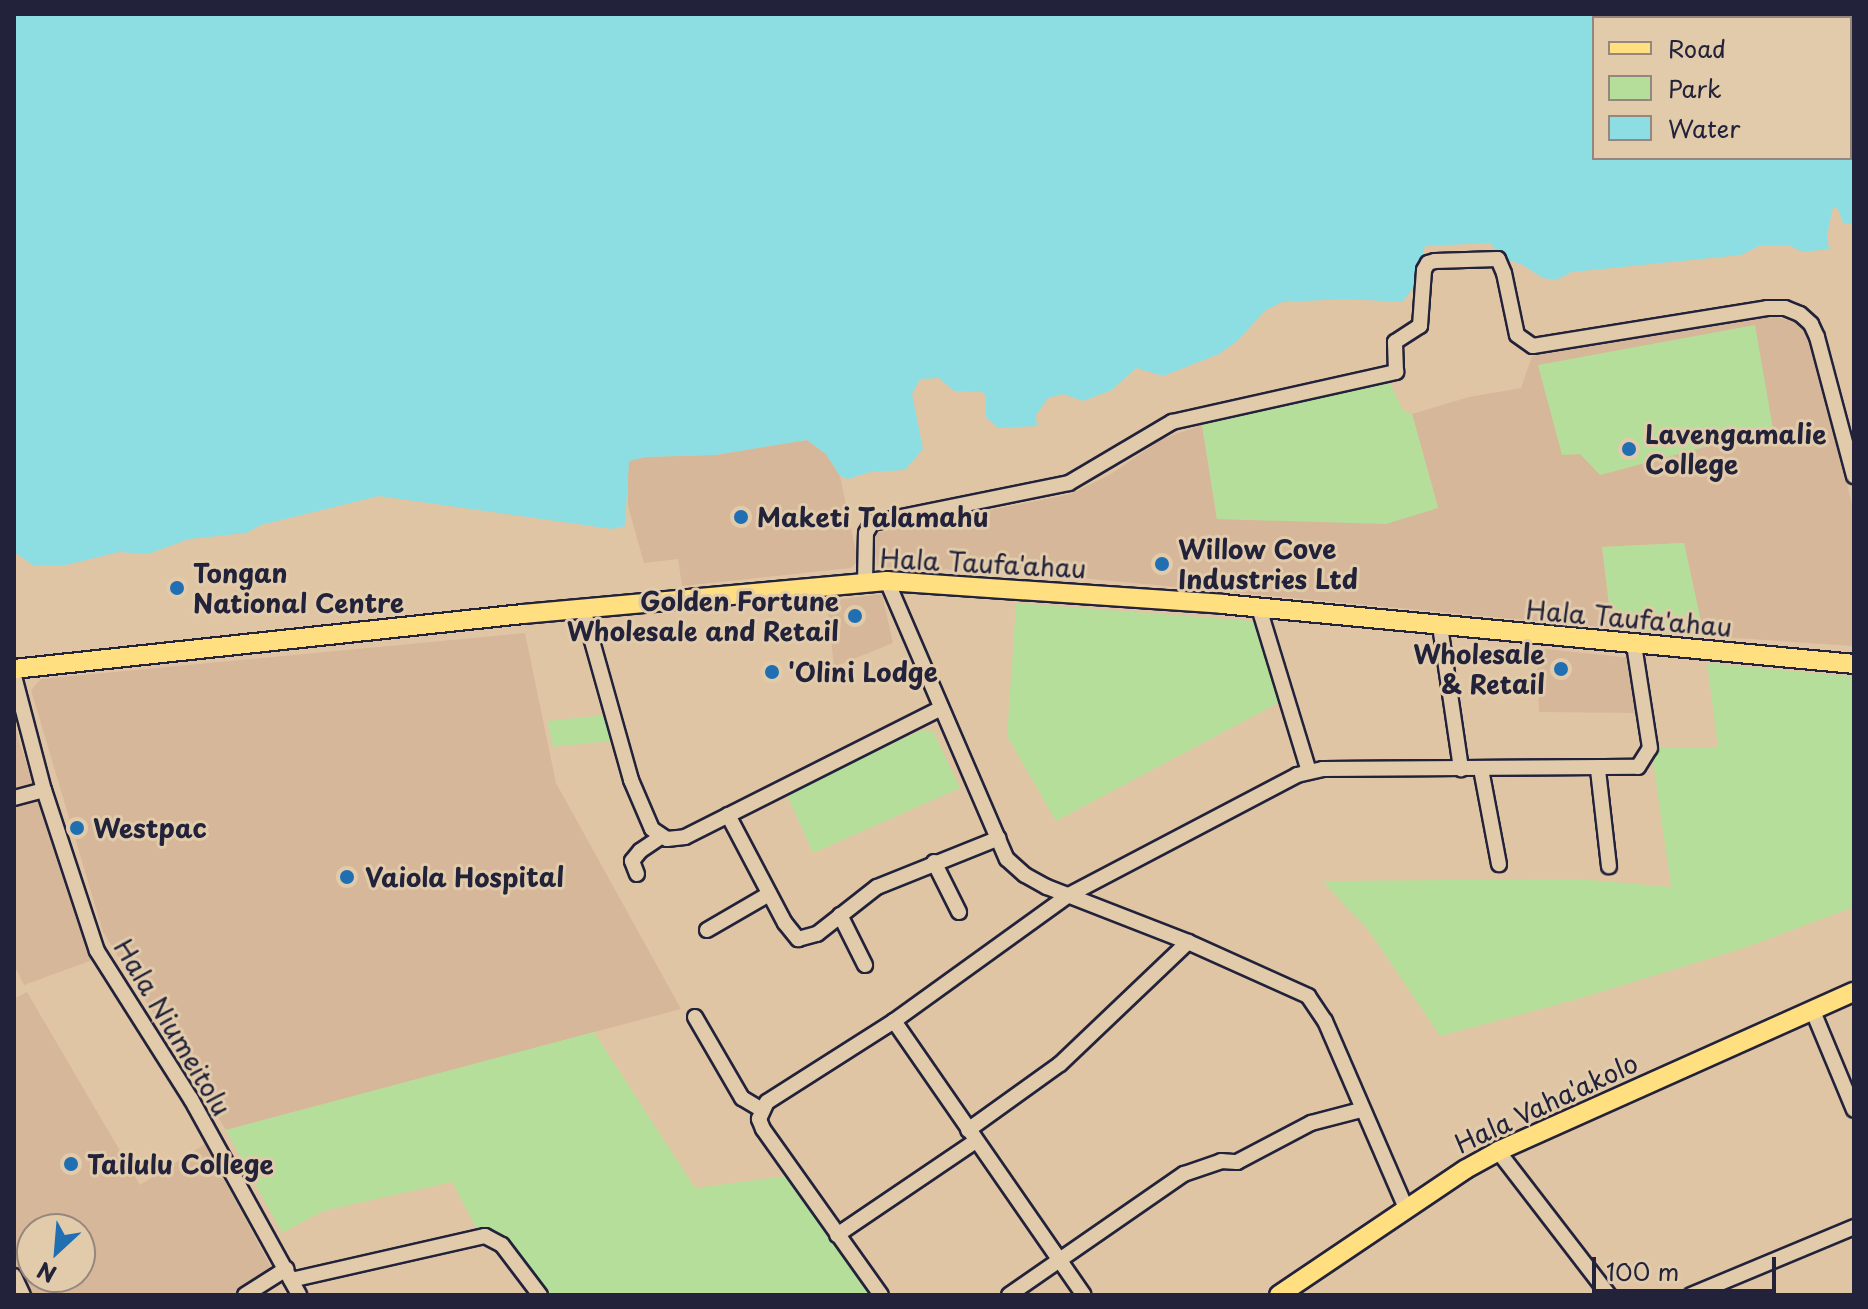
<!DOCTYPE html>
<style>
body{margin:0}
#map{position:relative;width:1868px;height:1309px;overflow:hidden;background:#e0c5a4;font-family:"Playpen Sans",sans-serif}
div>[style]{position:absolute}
.built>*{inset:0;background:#d6b799}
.green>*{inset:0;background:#b5de9b}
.water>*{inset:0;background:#8cdee2}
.roads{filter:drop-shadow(2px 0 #22223b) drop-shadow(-2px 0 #22223b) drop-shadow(0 2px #22223b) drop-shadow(0 -2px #22223b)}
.minor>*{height:14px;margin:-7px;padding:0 7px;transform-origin:7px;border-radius:7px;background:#e1cbaa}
.major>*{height:18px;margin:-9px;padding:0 9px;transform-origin:9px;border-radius:9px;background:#ffdf80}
.dots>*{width:22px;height:22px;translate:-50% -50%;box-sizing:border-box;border:4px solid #e1cbaa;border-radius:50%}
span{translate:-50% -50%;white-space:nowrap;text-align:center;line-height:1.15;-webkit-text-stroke:6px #e1cbaa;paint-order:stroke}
.poi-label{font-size:26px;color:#22223b;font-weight:700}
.left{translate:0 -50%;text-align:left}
.right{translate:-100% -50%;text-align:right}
.street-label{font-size:26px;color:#22223b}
.frame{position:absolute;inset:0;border:16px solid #22223b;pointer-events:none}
.legend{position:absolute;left:1592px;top:16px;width:260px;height:144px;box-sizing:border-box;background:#e1cbaa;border:2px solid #95877e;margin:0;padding:10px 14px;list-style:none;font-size:24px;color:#22223b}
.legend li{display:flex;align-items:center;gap:16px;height:40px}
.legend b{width:40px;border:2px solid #95877e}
.north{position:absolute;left:16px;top:1213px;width:80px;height:80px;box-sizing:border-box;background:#e1cbaa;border:2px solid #95877e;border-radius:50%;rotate:206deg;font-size:22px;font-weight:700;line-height:32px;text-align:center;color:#22223b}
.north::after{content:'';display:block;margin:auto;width:28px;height:36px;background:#1f6fb2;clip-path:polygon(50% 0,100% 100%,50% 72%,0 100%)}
.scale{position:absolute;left:1592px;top:1257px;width:184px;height:36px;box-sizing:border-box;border:4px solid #22223b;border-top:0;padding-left:10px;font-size:24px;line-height:28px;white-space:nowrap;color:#22223b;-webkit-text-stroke:6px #e1cbaa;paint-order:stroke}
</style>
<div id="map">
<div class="built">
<div style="clip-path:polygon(1773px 316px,1798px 323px,1813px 340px,1854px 513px,1854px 646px,1704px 636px,1684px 543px,1602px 547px,1612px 628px,1017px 572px,878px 567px,871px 534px,1071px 494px,1111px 474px,1162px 439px,1202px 425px,1217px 519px,1438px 507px,1412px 414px,1469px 397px,1521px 388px,1532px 356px)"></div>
<div style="clip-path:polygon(807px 440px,826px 454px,840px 476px,858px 561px,851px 568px,682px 586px,678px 559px,644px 563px,628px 506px,628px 461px,645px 457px,715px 455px)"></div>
<div style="clip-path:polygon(882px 594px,893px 643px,834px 667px,827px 601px)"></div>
<div style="clip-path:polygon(525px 633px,556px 783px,681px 1009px,226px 1130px,103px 932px,31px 690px,41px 679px)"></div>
<div style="clip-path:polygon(1537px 648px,1631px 658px,1636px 713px,1539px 712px)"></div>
<div style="clip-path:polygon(14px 725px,77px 921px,95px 959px,24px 985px,14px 965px)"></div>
<div style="clip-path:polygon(evenodd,27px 992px,140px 1185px,205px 1144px,274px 1273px,238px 1295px,31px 1295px,14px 1263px,14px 999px,27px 992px,32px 1229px,80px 1229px,80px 1277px,32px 1277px,32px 1229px)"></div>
</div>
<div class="green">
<div style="clip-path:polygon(1755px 325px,1773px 429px,1600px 475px,1580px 454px,1562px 455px,1538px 365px)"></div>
<div style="clip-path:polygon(1386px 375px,1403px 410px,1412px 414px,1438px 508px,1386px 524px,1217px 519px,1202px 425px,1314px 398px)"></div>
<div style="clip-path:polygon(1684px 543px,1704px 636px,1612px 628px,1602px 547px)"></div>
<div style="clip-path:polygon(1016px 603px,1252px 621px,1259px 628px,1280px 702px,1056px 821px,1007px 736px)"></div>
<div style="clip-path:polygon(1707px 663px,1854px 677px,1854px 907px,1744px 948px,1578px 999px,1440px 1036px,1369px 931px,1322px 881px,1578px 879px,1671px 887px,1651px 747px,1718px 747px)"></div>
<div style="clip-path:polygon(605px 715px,610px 741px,553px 747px,547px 721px)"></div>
<div style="clip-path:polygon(922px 730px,933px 731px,960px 788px,813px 853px,786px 793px)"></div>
<div style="clip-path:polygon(594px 1032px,695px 1188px,786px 1176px,872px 1295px,547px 1295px,479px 1233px,452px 1182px,323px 1211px,282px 1233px,226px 1130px)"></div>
</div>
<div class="water">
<div style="clip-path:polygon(evenodd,14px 14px,1854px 14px,1854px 224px,1843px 223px,1838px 209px,1833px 207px,1827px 235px,1829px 249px,1803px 252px,1788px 245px,1761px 245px,1741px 255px,1572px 272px,1556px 280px,1543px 278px,1521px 264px,1502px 258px,1490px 243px,1425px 246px,1416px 285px,1402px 302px,1347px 299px,1282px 302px,1266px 310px,1237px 341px,1219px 354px,1163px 376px,1136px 368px,1112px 390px,1083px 401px,1063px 394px,1048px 398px,1036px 415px,1037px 426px,998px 428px,986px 417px,986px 396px,982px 392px,954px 391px,939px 378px,920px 379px,912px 394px,923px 449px,905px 470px,870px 472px,848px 479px,840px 476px,826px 454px,807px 440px,715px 455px,645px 457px,629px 461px,625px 526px,612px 529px,379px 496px,261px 525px,246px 533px,189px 539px,148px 554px,119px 552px,66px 565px,34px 566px,14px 552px,14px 14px,1594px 18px,1850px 18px,1850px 158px,1594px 158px,1594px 18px)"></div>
</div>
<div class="roads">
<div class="minor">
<div style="left:887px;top:581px;width:303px;rotate:66.7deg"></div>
<div style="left:1007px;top:859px;width:24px;rotate:42deg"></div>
<div style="left:1025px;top:875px;width:25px;rotate:29deg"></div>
<div style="left:1047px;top:887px;width:151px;rotate:21.3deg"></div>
<div style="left:1188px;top:942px;width:132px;rotate:24.2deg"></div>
<div style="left:1308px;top:996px;width:30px;rotate:56deg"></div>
<div style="left:1325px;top:1021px;width:204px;rotate:66.6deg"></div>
<div style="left:865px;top:583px;width:50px;rotate:-88.9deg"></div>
<div style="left:866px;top:533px;width:12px;rotate:-59deg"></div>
<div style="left:872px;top:523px;width:201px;rotate:-11.5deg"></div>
<div style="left:1069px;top:483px;width:120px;rotate:-30.6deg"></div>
<div style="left:1172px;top:422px;width:230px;rotate:-12.6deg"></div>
<div style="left:1396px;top:372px;width:30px;rotate:-92deg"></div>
<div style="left:1395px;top:342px;width:30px;rotate:-33deg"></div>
<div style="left:1420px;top:326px;width:56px;rotate:-85.9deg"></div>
<div style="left:1424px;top:270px;width:8px;rotate:-60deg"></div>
<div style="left:1428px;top:263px;width:7px;rotate:-16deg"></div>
<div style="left:1435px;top:261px;width:63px;rotate:-1.8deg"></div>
<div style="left:1498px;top:259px;width:15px;rotate:67deg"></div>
<div style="left:1504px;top:273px;width:63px;rotate:78.2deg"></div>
<div style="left:1517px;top:335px;width:19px;rotate:35deg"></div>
<div style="left:1533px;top:346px;width:237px;rotate:-9.2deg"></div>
<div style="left:1767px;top:308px;width:18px"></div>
<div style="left:1785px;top:308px;width:16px;rotate:22deg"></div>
<div style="left:1800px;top:314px;width:15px;rotate:42deg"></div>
<div style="left:1811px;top:324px;width:14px;rotate:65deg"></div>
<div style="left:1817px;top:337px;width:144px;rotate:75.1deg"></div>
<div style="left:1259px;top:608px;width:171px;rotate:73deg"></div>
<div style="left:583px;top:609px;width:178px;rotate:74.3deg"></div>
<div style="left:631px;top:780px;width:53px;rotate:66.8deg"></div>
<div style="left:652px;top:829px;width:18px;rotate:34deg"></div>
<div style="left:667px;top:839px;width:18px;rotate:-6deg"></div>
<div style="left:685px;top:837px;width:287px;rotate:-26.7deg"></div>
<div style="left:1440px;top:626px;width:145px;rotate:81.6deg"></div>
<div style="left:14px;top:676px;width:118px;rotate:75.3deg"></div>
<div style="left:44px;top:790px;width:169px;rotate:71.8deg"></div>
<div style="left:97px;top:951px;width:175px;rotate:57.6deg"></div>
<div style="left:191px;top:1099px;width:224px;rotate:61.1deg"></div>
<div style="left:1481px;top:769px;width:97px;rotate:79.3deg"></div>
<div style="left:1598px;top:770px;width:97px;rotate:83.5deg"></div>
<div style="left:14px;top:798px;width:31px;rotate:-15deg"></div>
<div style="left:728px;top:815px;width:122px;rotate:62.2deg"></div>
<div style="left:785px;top:923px;width:21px;rotate:51deg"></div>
<div style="left:798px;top:939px;width:20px;rotate:-15deg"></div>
<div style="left:817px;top:934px;width:76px;rotate:-38.1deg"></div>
<div style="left:877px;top:887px;width:131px;rotate:-21.9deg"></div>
<div style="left:934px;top:862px;width:56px;rotate:63.4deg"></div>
<div style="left:637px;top:874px;width:14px;rotate:-111deg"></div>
<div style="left:632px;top:861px;width:13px;rotate:-51deg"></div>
<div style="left:640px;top:851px;width:25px;rotate:-34deg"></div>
<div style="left:840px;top:915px;width:56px;rotate:63.4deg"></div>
<div style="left:707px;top:930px;width:72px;rotate:-30.1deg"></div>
<div style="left:1812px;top:1009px;width:109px;rotate:67.4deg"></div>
<div style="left:695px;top:1017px;width:94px;rotate:59.9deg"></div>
<div style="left:742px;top:1098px;width:23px;rotate:31deg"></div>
<div style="left:894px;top:1021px;width:333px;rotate:55.3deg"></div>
<div style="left:968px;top:1130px;width:113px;rotate:-35.7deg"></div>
<div style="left:1060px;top:1064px;width:177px;rotate:-43.6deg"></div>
<div style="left:1498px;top:1151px;width:182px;rotate:52.4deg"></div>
<div style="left:837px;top:1235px;width:168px;rotate:-34.1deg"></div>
<div style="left:14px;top:1276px;width:21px;rotate:65deg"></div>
<div style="left:291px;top:1280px;width:199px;rotate:-12.8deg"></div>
<div style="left:485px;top:1236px;width:19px;rotate:28deg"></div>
<div style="left:502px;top:1245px;width:63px;rotate:52.8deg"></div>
<div style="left:245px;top:1295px;width:49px;rotate:-32.4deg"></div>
<div style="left:881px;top:1295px;width:204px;rotate:-125.4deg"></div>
<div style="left:763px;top:1129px;width:11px;rotate:-112deg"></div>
<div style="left:759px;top:1119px;width:19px;rotate:-65deg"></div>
<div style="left:767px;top:1102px;width:151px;rotate:-32.5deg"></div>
<div style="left:894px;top:1021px;width:213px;rotate:-35.8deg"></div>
<div style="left:1067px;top:896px;width:260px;rotate:-27.7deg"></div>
<div style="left:1297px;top:775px;width:27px;rotate:-13deg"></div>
<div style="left:1323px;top:769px;width:315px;rotate:-0.4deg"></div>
<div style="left:1638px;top:767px;width:22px;rotate:-58deg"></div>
<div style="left:1650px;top:748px;width:104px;rotate:-98.8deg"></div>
<div style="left:1009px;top:1295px;width:213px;rotate:-34.7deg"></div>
<div style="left:1184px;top:1174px;width:39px;rotate:-19deg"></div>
<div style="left:1221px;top:1161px;width:16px;rotate:4deg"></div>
<div style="left:1237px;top:1162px;width:84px;rotate:-27.8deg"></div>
<div style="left:1311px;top:1123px;width:52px;rotate:-14.6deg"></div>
<div style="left:1691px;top:1295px;width:177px;rotate:-22.6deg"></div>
</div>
<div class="major">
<div style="left:14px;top:669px;width:512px;rotate:-6.17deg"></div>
<div style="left:523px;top:614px;width:365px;rotate:-5.2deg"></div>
<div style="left:887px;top:581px;width:336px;rotate:3.9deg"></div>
<div style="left:1222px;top:604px;width:635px;rotate:5.42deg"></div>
<div style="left:1279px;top:1295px;width:225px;rotate:-34deg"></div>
<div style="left:1466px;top:1169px;width:37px;rotate:-29deg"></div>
<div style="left:1498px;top:1151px;width:390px;rotate:-24.1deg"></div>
</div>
</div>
<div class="dots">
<div style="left:1629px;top:449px;background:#1f6fb2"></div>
<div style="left:741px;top:517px;background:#1f6fb2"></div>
<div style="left:1162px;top:564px;background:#1f6fb2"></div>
<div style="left:177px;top:588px;background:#1f6fb2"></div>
<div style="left:855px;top:616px;background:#1f6fb2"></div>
<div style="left:1561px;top:669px;background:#1f6fb2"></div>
<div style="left:772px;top:672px;background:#1f6fb2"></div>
<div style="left:77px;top:828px;background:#1f6fb2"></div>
<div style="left:347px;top:877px;background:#1f6fb2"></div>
<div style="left:71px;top:1164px;background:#1f6fb2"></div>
</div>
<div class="poi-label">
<span class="left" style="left:1645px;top:449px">Lavengamalie<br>College</span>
<span class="left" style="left:757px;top:517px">Maketi Talamahu</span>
<span class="left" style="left:1178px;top:564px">Willow Cove<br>Industries Ltd</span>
<span class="left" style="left:193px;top:588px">Tongan<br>National Centre</span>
<span class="right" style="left:839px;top:616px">Golden Fortune<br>Wholesale and Retail</span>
<span class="right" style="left:1545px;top:669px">Wholesale<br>&amp; Retail</span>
<span class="left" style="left:788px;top:672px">'Olini Lodge</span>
<span class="left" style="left:93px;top:828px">Westpac</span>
<span class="left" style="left:365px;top:877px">Vaiola Hospital</span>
<span class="left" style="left:87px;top:1164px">Tailulu College</span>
</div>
<div class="street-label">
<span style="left:983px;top:563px;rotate:3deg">Hala Taufa'ahau</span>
<span style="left:1629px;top:618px;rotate:5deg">Hala Taufa'ahau</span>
<span style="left:173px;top:1027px;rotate:59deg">Hala Niumeitolu</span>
<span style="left:1546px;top:1103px;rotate:-25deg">Hala Vaha'akolo</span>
</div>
<div class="frame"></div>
<ul class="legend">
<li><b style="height:10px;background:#ffdf80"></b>Road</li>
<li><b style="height:22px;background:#b5de9b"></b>Park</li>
<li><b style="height:22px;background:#8cdee2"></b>Water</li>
</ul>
<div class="north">N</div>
<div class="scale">100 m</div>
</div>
